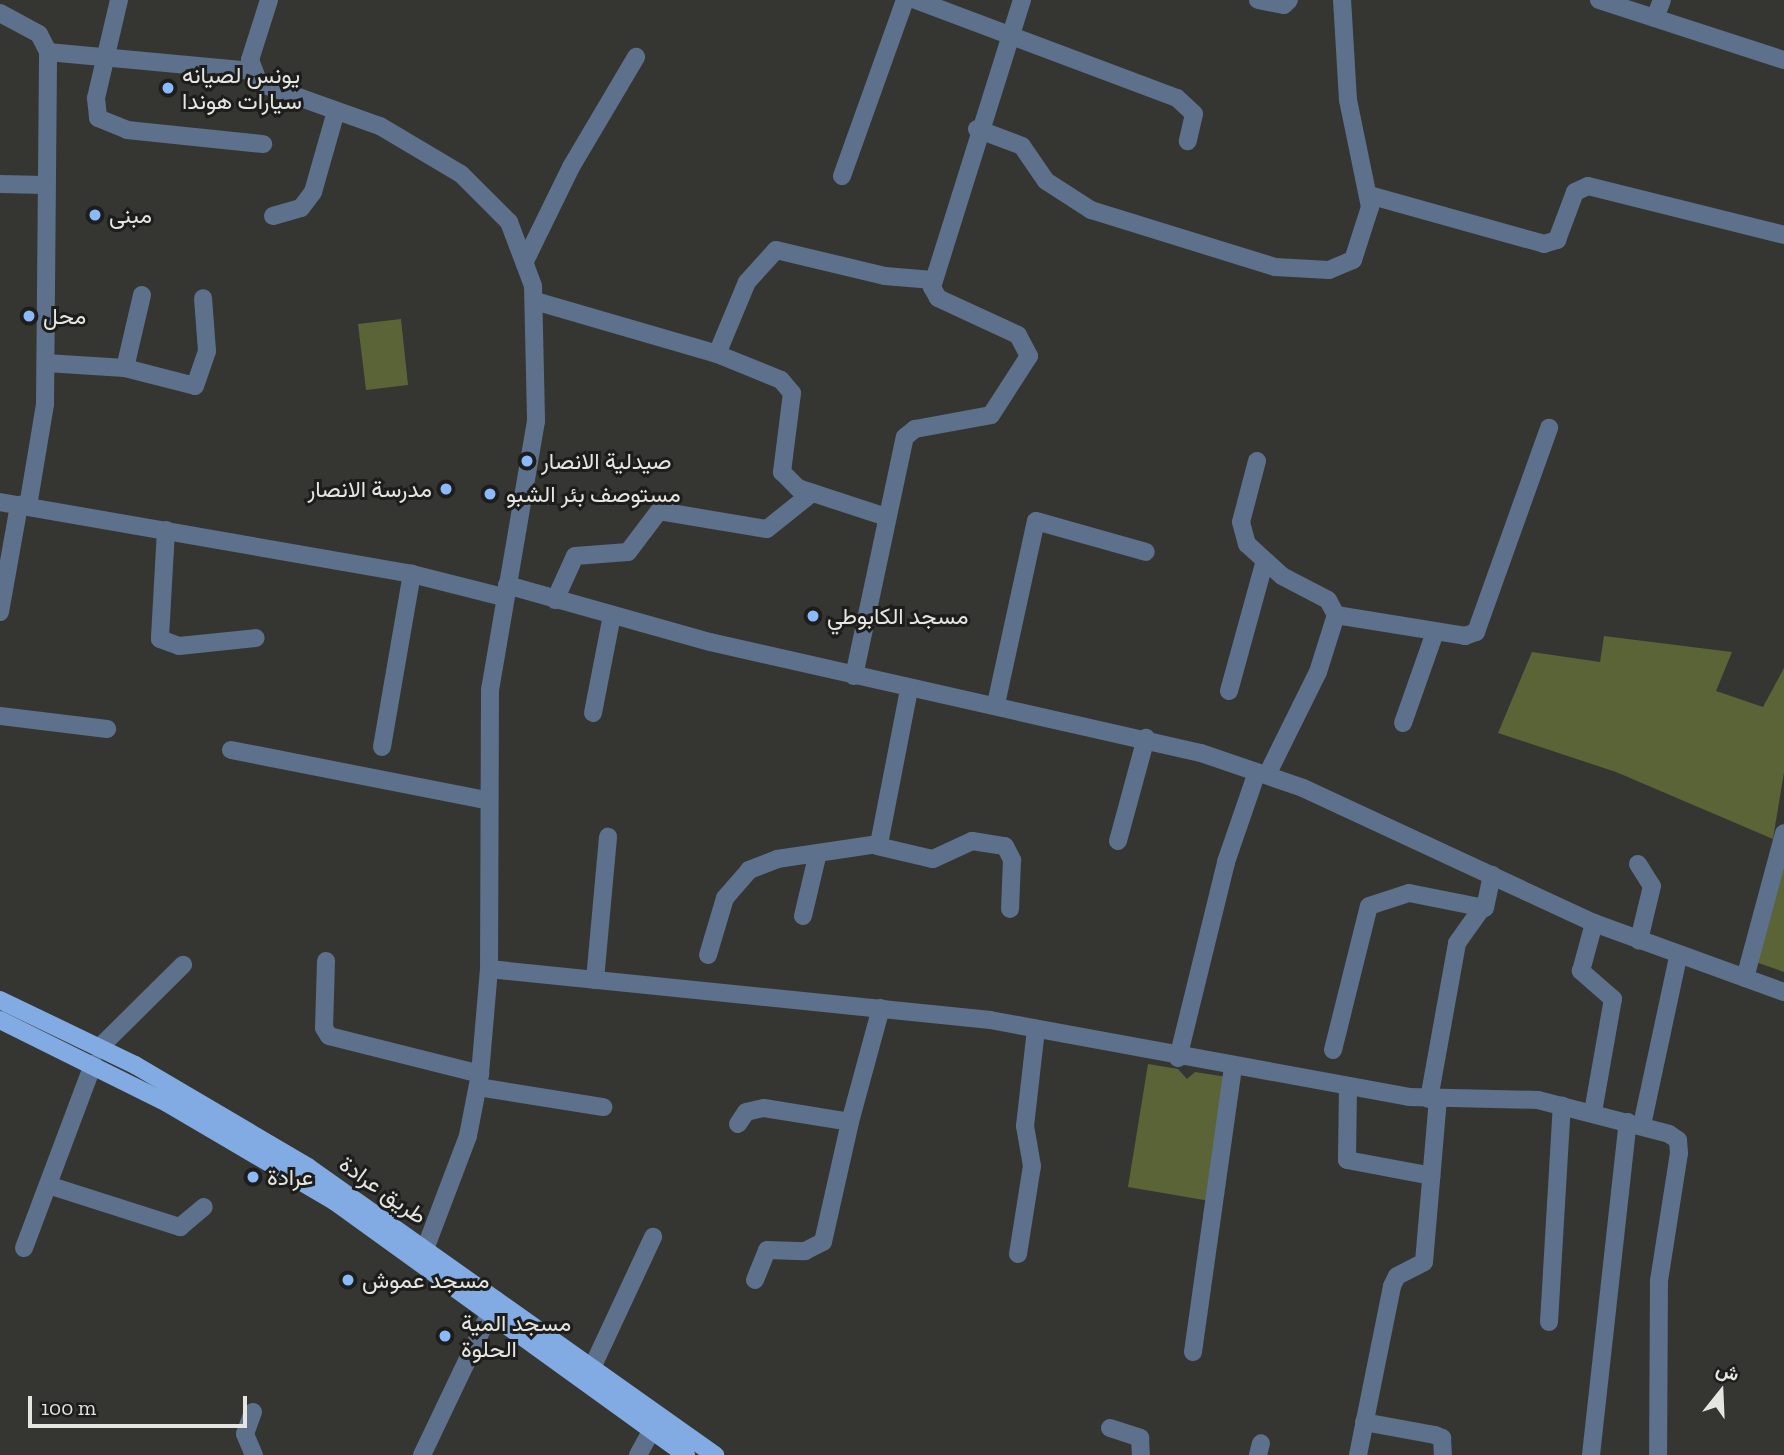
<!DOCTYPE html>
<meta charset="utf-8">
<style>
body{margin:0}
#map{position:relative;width:1784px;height:1455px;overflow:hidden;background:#353631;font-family:"Zilla Slab",Vazirmatn,serif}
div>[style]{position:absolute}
.green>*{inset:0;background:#5b6437}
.minor>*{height:18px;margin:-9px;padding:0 9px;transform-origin:9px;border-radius:9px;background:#5d718c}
.tertiary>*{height:18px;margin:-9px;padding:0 9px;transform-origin:9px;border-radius:9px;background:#5d718c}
.primary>*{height:18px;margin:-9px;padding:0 9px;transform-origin:9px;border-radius:9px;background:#82abe3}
.dots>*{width:19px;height:19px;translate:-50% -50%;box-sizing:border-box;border:4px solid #1d1d1b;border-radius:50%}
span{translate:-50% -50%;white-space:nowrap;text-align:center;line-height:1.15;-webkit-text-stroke:6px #1d1d1b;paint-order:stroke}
.poi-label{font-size:23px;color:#e5e5e2}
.left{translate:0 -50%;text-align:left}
.right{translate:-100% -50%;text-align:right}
.street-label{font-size:23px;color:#e5e5e2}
.north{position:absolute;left:1686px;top:1357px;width:70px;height:70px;-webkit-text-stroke:5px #1d1d1b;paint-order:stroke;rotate:18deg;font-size:19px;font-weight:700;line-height:28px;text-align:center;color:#e5e5e2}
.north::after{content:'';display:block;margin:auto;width:24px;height:32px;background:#e5e5e2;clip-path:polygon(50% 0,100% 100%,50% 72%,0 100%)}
.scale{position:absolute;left:28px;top:1396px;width:219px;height:32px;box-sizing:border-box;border:4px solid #e5e5e2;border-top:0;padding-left:9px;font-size:21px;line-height:24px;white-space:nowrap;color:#e5e5e2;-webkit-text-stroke:5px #1d1d1b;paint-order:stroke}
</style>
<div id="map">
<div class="green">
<div style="clip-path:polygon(401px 319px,408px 385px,366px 390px,358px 324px)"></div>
<div style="clip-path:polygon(1604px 636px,1732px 652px,1716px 691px,1763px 707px,1784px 668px,1784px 772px,1773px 839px,1616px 772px,1498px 733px,1532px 652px,1600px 662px)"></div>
<div style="clip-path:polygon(1784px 841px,1784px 972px,1750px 960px)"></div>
<div style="clip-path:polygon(1148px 1064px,1178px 1069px,1187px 1079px,1195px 1072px,1227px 1077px,1210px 1201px,1128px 1187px)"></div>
</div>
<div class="minor">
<div style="left:119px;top:0;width:101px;rotate:103.2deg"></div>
<div style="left:96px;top:98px;width:20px;rotate:84deg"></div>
<div style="left:98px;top:118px;width:31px;rotate:22deg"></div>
<div style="left:127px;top:130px;width:137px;rotate:5.9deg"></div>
<div style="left:269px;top:0;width:63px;rotate:107.6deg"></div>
<div style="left:250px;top:60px;width:25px;rotate:69deg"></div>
<div style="left:259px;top:83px;width:128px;rotate:19.6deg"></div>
<div style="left:380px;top:126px;width:94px;rotate:30.7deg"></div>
<div style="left:461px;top:174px;width:68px;rotate:45deg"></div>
<div style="left:509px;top:222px;width:68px;rotate:69.4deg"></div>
<div style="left:533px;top:286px;width:135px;rotate:88.7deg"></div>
<div style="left:536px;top:421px;width:272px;rotate:99.7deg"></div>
<div style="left:490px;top:689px;width:280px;rotate:90.2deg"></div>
<div style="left:489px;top:969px;width:105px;rotate:94.9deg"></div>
<div style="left:480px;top:1074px;width:63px;rotate:101deg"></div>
<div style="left:468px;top:1136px;width:133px;rotate:110.8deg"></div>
<div style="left:916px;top:0;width:279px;rotate:20.6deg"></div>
<div style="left:1177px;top:98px;width:23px;rotate:43deg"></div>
<div style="left:1194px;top:114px;width:28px;rotate:103deg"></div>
<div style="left:1258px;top:0;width:26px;rotate:11deg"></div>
<div style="left:1284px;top:5px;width:7px;rotate:-45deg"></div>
<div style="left:1599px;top:0;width:194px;rotate:18deg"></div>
<div style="left:0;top:13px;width:44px;rotate:28.3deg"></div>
<div style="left:39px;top:34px;width:20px;rotate:63deg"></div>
<div style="left:1655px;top:18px;width:19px;rotate:-69deg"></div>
<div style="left:977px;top:129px;width:48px;rotate:20.7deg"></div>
<div style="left:1022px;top:146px;width:42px;rotate:55.6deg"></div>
<div style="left:1046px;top:181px;width:54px;rotate:32.8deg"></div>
<div style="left:1091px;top:210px;width:193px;rotate:17.2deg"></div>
<div style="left:1275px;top:267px;width:54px;rotate:3.2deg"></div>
<div style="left:1329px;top:270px;width:26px;rotate:-23deg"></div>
<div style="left:1353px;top:260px;width:56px;rotate:-72.2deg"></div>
<div style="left:1370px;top:207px;width:109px;rotate:-101.6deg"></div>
<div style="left:1348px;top:100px;width:100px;rotate:-93.4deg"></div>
<div style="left:842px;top:176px;width:187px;rotate:-70.3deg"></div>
<div style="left:0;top:184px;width:46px;rotate:1.2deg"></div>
<div style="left:1369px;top:195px;width:182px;rotate:15.6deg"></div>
<div style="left:1544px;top:244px;width:14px;rotate:-17deg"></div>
<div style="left:1557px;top:240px;width:51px;rotate:-69.4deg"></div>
<div style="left:1575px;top:192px;width:14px;rotate:-25deg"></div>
<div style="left:1588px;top:186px;width:202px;rotate:14deg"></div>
<div style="left:273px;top:216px;width:29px;rotate:-16deg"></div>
<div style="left:301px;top:208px;width:20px;rotate:-53deg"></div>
<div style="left:313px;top:192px;width:84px;rotate:-74.1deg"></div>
<div style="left:526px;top:259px;width:102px;rotate:-63.9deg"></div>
<div style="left:571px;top:167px;width:128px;rotate:-59.4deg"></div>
<div style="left:535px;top:301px;width:190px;rotate:16.2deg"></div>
<div style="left:717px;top:354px;width:69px;rotate:22.1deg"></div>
<div style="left:781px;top:380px;width:17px;rotate:50deg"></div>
<div style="left:792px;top:393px;width:80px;rotate:97.2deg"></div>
<div style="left:782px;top:472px;width:23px;rotate:45deg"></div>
<div style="left:798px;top:488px;width:93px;rotate:18.2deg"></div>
<div style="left:717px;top:354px;width:78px;rotate:-67.4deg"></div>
<div style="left:747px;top:282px;width:43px;rotate:-47.8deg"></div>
<div style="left:776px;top:250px;width:112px;rotate:13.4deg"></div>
<div style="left:885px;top:276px;width:48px;rotate:4.8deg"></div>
<div style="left:46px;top:363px;width:79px;rotate:3.6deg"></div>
<div style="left:125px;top:368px;width:72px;rotate:14.4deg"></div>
<div style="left:195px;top:386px;width:37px;rotate:-71deg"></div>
<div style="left:207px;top:351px;width:53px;rotate:-94.3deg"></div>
<div style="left:125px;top:368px;width:75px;rotate:-76.9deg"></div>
<div style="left:1257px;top:461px;width:63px;rotate:104.7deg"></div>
<div style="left:1241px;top:522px;width:23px;rotate:75deg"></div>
<div style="left:1247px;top:544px;width:47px;rotate:42.4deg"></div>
<div style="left:1282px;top:576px;width:52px;rotate:27.6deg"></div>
<div style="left:1328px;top:600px;width:17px;rotate:62deg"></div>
<div style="left:0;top:502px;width:418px;rotate:9.9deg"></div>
<div style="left:412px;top:574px;width:94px;rotate:14.2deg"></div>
<div style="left:28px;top:506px;width:103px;rotate:-80.5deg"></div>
<div style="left:45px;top:404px;width:352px;rotate:-89.5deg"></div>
<div style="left:48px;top:52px;width:205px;rotate:5.3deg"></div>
<div style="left:166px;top:530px;width:109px;rotate:93.2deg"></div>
<div style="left:160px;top:639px;width:20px;rotate:20deg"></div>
<div style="left:179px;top:646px;width:77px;rotate:-5.9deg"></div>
<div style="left:507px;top:585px;width:211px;rotate:15.7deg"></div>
<div style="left:710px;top:642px;width:503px;rotate:12.74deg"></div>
<div style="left:1201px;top:753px;width:108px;rotate:18.9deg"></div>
<div style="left:1303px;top:788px;width:321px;rotate:24.9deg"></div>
<div style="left:1594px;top:923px;width:202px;rotate:20deg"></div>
<div style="left:555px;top:600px;width:48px;rotate:-65.6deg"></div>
<div style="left:575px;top:556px;width:53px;rotate:-4.3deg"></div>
<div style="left:628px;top:552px;width:51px;rotate:-52.9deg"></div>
<div style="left:659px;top:511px;width:109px;rotate:9.5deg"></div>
<div style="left:767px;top:529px;width:58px;rotate:-38.7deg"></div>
<div style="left:0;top:612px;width:109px;rotate:-79.9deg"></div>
<div style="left:854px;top:676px;width:244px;rotate:-78deg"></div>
<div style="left:905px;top:437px;width:13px;rotate:-39deg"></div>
<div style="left:915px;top:429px;width:77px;rotate:-10.4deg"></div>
<div style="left:991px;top:415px;width:70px;rotate:-57.2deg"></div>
<div style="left:1029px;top:356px;width:24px;rotate:-118deg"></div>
<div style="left:1018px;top:335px;width:88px;rotate:-155.2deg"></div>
<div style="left:938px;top:298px;width:13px;rotate:-119deg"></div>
<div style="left:932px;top:287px;width:301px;rotate:-72.6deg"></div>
<div style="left:1229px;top:691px;width:132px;rotate:-74.6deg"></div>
<div style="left:996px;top:704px;width:187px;rotate:-77.7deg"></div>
<div style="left:1036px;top:521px;width:114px;rotate:15.7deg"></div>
<div style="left:593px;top:713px;width:100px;rotate:-79deg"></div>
<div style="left:0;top:716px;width:108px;rotate:6.9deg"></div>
<div style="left:1403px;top:723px;width:96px;rotate:-70.6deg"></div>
<div style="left:382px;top:747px;width:176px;rotate:-80.2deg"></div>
<div style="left:231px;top:750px;width:260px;rotate:11.1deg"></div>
<div style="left:1267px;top:775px;width:115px;rotate:-63.7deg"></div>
<div style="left:1318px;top:672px;width:60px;rotate:-72.5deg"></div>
<div style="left:1336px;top:615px;width:131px;rotate:9.2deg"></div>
<div style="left:1465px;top:636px;width:12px;rotate:-20deg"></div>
<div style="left:1476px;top:632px;width:217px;rotate:-70.3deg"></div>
<div style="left:1118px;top:841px;width:107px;rotate:-74.8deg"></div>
<div style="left:877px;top:846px;width:57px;rotate:13.1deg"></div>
<div style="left:933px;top:859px;width:43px;rotate:-24.8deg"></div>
<div style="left:972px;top:841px;width:33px;rotate:9deg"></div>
<div style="left:1005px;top:846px;width:16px;rotate:63deg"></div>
<div style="left:1012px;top:860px;width:49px;rotate:92.3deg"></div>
<div style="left:1638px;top:864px;width:26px;rotate:58deg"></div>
<div style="left:1652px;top:886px;width:56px;rotate:103.5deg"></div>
<div style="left:803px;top:916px;width:61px;rotate:-76.7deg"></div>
<div style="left:708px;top:955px;width:59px;rotate:-73.4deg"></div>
<div style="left:725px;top:898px;width:37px;rotate:-49deg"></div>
<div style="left:749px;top:870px;width:30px;rotate:-21deg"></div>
<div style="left:777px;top:859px;width:103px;rotate:-8.4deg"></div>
<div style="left:879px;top:844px;width:158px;rotate:-79deg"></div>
<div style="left:326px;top:961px;width:67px;rotate:91.7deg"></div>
<div style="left:324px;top:1028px;width:9px;rotate:58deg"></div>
<div style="left:329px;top:1036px;width:156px;rotate:14.1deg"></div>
<div style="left:489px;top:969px;width:504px;rotate:5.81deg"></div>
<div style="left:990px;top:1020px;width:426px;rotate:10.4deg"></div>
<div style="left:1409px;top:1097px;width:129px;rotate:1.3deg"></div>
<div style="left:1538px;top:1100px;width:135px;rotate:14.5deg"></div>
<div style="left:1669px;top:1134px;width:11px;rotate:34deg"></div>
<div style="left:1678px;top:1140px;width:13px;rotate:86deg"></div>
<div style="left:1679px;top:1153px;width:129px;rotate:98.9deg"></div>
<div style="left:1659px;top:1280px;width:175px;rotate:90.3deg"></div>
<div style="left:1745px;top:978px;width:150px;rotate:-74.9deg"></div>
<div style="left:595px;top:980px;width:144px;rotate:-84.8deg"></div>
<div style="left:100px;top:1047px;width:117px;rotate:-44.7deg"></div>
<div style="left:1333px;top:1050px;width:148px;rotate:-76deg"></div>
<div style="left:1369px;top:906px;width:42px;rotate:-18deg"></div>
<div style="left:1409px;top:893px;width:77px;rotate:11.2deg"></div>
<div style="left:1485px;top:908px;width:34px;rotate:-78deg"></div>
<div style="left:1178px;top:1058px;width:202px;rotate:-76.2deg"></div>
<div style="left:1226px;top:862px;width:95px;rotate:-71deg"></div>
<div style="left:478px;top:1087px;width:127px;rotate:9.1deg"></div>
<div style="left:1348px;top:1087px;width:73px;rotate:90.8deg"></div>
<div style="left:1347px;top:1160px;width:86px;rotate:10.7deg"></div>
<div style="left:1429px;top:1099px;width:158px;rotate:-79.8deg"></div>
<div style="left:1457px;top:943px;width:43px;rotate:-54.5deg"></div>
<div style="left:1593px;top:1112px;width:115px;rotate:-80deg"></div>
<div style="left:1613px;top:999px;width:43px;rotate:-138.8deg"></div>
<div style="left:1581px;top:971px;width:50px;rotate:-74.8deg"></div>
<div style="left:738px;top:1124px;width:14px;rotate:-56deg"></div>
<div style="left:746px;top:1112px;width:18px;rotate:-13deg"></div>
<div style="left:764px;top:1108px;width:87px;rotate:9.2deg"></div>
<div style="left:850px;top:1122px;width:118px;rotate:-74.8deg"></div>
<div style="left:1642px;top:1125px;width:172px;rotate:-77.9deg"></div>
<div style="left:48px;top:1185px;width:139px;rotate:17.7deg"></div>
<div style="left:180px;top:1227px;width:31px;rotate:-40deg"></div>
<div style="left:24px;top:1248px;width:197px;rotate:-69.4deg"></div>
<div style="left:1018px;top:1254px;width:89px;rotate:-81deg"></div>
<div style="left:1032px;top:1166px;width:41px;rotate:-99.9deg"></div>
<div style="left:1025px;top:1126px;width:98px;rotate:-83.5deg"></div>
<div style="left:755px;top:1280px;width:32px;rotate:-68deg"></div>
<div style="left:767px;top:1250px;width:38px;rotate:2deg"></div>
<div style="left:805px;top:1251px;width:20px;rotate:-27deg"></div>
<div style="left:823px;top:1242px;width:123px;rotate:-77.3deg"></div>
<div style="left:1549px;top:1322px;width:217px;rotate:-86.6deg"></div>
<div style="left:1193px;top:1352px;width:287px;rotate:-82deg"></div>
<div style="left:591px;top:1370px;width:147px;rotate:-65deg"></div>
<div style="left:253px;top:1412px;width:23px;rotate:110deg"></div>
<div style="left:245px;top:1434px;width:23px;rotate:67deg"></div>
<div style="left:1364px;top:1422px;width:72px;rotate:10.4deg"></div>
<div style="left:1435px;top:1435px;width:8px;rotate:23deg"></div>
<div style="left:1442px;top:1438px;width:17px;rotate:87deg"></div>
<div style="left:1110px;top:1428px;width:32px;rotate:18deg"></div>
<div style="left:1140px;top:1438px;width:17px;rotate:87deg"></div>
<div style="left:638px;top:1455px;width:29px;rotate:-61deg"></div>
<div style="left:1258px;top:1455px;width:12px;rotate:-76deg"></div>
<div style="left:1358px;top:1455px;width:172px;rotate:-78.6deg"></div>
<div style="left:1392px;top:1286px;width:11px;rotate:-63deg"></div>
<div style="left:1397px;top:1276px;width:30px;rotate:-27deg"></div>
<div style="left:1424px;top:1262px;width:163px;rotate:-85.1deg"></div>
<div style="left:1591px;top:1455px;width:335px;rotate:-83.7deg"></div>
</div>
<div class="tertiary">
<div style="left:422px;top:1455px;width:172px;rotate:-64.5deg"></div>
</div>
<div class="primary">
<div style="left:0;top:1000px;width:150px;rotate:25.7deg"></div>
<div style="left:135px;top:1065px;width:201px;rotate:30.5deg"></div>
<div style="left:308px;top:1167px;width:499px;rotate:35.3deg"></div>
<div style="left:0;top:1020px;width:186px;rotate:26.4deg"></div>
<div style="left:167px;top:1103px;width:194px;rotate:30.4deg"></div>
<div style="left:334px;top:1201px;width:434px;rotate:35.8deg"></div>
</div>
<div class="dots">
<div style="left:168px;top:88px;background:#8abafc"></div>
<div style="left:95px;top:215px;background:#8abafc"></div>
<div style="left:29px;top:316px;background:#8abafc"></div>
<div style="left:527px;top:461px;background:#8abafc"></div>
<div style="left:446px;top:489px;background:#8abafc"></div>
<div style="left:490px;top:494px;background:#8abafc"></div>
<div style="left:813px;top:616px;background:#8abafc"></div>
<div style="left:253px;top:1177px;background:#8abafc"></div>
<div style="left:348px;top:1280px;background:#8abafc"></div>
<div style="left:445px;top:1336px;background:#8abafc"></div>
</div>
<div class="poi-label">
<span class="left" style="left:182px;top:88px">يونس لصيانه<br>سيارات هوندا</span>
<span class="left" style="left:109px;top:215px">مبنى</span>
<span class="left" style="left:43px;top:316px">محل</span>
<span class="left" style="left:541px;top:461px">صيدلية الانصار</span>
<span class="right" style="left:432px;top:489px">مدرسة الانصار</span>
<span class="left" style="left:506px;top:494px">مستوصف بئر الشبو</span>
<span class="left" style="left:827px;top:616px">مسجد الكابوطي</span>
<span class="left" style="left:267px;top:1177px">عرادة</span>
<span class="left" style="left:362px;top:1280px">مسجد عموش</span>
<span class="left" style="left:461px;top:1336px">مسجد المية<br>الحلوة</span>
</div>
<div class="street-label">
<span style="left:383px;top:1190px;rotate:35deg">طريق عرادة</span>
</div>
<div class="north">ش</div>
<div class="scale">100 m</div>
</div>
